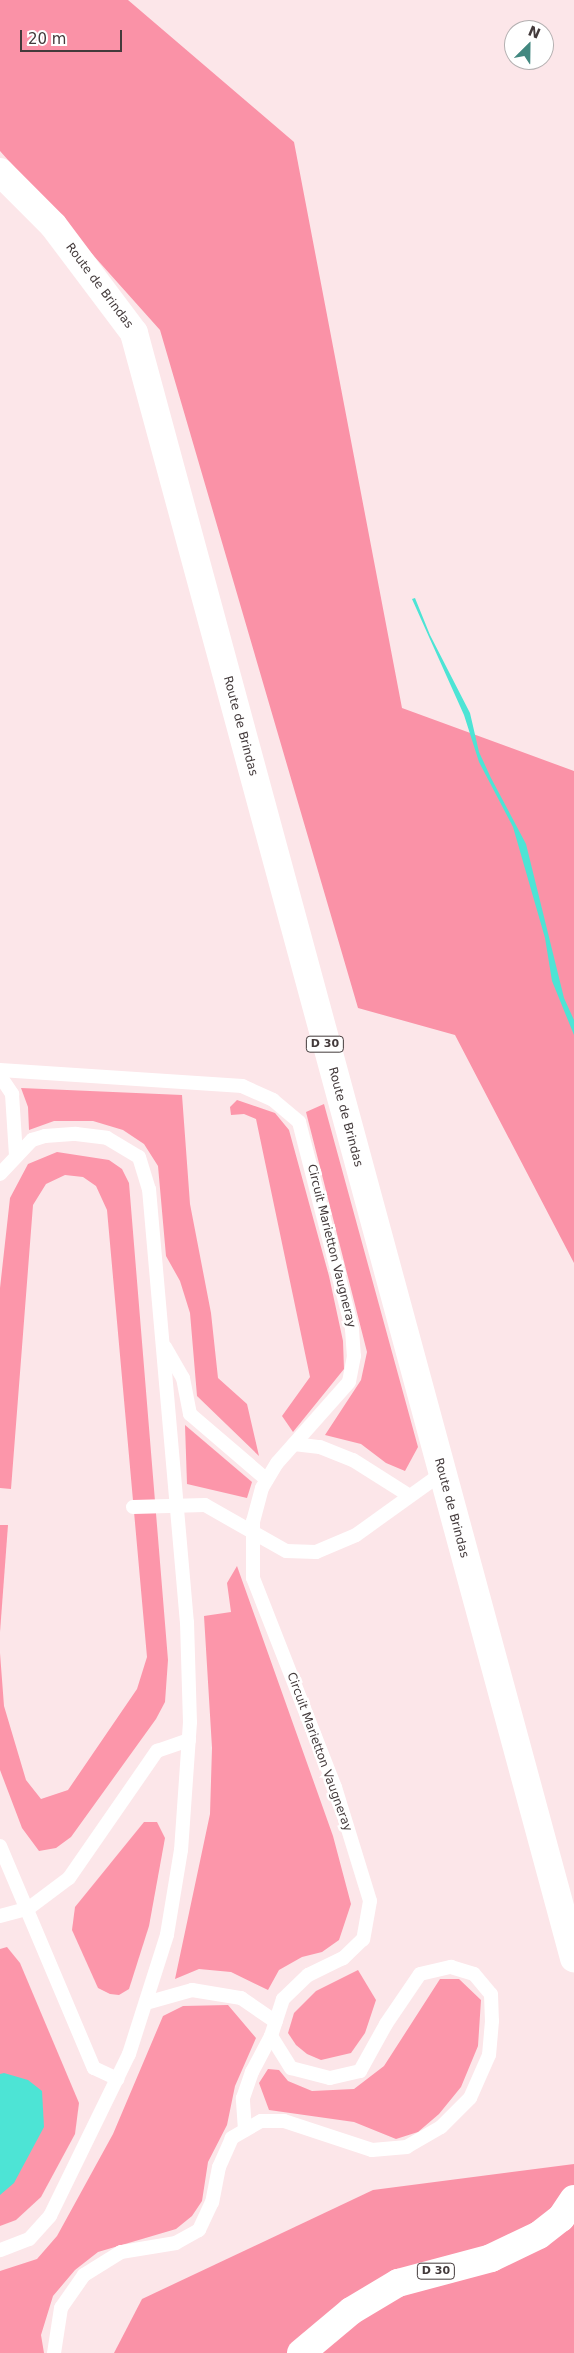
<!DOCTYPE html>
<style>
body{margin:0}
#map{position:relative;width:574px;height:2353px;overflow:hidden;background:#fce6e9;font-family:"DejaVu Sans",sans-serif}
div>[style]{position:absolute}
.green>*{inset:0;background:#fc96aa}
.forest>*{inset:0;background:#fa92a7}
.water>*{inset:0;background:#4de4d5}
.lane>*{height:14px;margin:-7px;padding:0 7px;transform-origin:7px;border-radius:7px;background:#fff}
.primary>*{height:28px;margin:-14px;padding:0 14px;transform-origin:14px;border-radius:14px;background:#fff}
span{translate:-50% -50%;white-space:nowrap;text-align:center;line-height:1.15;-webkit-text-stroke:5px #fff;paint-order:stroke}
.shield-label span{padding:1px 4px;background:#fff;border:1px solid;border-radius:4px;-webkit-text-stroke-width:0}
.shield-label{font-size:11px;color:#433a3b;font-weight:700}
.street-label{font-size:12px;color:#433a3b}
.north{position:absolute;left:504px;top:20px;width:50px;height:50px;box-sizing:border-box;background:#fff;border:1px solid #b4b0b1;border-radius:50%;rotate:23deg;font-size:14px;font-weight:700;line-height:20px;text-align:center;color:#433a3b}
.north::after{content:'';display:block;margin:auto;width:18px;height:22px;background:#428880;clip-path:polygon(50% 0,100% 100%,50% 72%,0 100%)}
.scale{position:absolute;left:20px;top:30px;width:102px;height:22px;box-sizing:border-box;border:2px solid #433a3b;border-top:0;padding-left:6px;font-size:15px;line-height:18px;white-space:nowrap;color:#433a3b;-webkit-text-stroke:4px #fff;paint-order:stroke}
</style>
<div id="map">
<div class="green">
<div style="clip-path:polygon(21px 1088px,182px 1095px,190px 1204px,211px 1313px,218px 1378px,247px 1404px,259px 1456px,197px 1396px,190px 1313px,180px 1281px,166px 1256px,158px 1166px,144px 1144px,123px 1130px,93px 1121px,54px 1121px,29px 1130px,28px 1107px)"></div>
<div style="clip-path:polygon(237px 1100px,275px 1113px,289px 1130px,329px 1276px,343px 1341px,344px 1369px,293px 1432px,282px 1416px,310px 1377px,256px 1119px,244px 1114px,231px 1115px,230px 1107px)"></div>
<div style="clip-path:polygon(324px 1104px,418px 1447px,405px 1471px,386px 1463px,361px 1444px,325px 1435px,361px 1380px,367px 1352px,306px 1112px)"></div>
<div style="clip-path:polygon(57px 1152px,109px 1160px,122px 1169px,129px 1183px,168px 1660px,165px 1702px,156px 1719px,71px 1837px,56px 1848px,39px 1851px,22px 1828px,0 1770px,0 1653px,4px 1706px,26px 1780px,41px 1799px,68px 1790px,137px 1689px,147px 1657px,107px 1210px,96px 1186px,83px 1177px,65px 1175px,46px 1184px,33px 1205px,11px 1489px,0 1488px,0 1288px,10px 1198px,28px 1164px)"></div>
<div style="clip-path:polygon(185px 1425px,252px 1482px,247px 1498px,187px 1484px)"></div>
<div style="clip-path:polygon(0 1525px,8px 1525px,0 1632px)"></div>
<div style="clip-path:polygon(237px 1566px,333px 1836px,351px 1904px,339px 1940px,322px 1952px,302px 1957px,279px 1970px,268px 1990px,231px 1972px,199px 1969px,175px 1979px,210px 1814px,212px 1748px,204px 1616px,231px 1612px,227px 1583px)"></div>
<div style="clip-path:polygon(144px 1822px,157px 1822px,165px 1838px,149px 1926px,129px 1989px,119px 1995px,110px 1994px,98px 1988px,72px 1930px,75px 1907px)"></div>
<div style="clip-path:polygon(7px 1947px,20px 1963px,79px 2103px,75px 2134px,41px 2197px,16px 2220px,0 2226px,0 1949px)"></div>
<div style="clip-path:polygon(358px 1970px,376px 2000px,365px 2033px,351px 2053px,321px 2060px,307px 2054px,296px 2045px,288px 2033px,294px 2013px,316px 1991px)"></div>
<div style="clip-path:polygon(440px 1979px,459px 1979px,481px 2000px,478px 2046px,461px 2087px,439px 2114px,418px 2132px,396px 2139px,354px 2122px,269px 2110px,259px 2083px,268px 2069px,279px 2070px,288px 2081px,312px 2091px,354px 2089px,384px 2066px)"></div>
<div style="clip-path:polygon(228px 2005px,256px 2038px,235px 2086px,227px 2125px,208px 2162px,202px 2201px,192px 2216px,176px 2229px,98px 2252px,75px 2270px,53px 2296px,41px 2335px,44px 2353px,0 2353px,0 2271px,37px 2259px,57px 2236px,113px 2134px,163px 2016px,183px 2006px)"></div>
</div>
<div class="forest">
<div style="clip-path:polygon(0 0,128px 0,294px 142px,402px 708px,574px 771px,574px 1263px,455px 1035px,358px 1008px,160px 330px,0 151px)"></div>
<div style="clip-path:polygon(574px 2164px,574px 2353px,114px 2353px,142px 2299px,373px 2190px)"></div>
</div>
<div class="water">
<div style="clip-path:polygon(415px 598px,430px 635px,470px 713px,479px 752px,491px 778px,526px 844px,564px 998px,574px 1020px,574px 1035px,552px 981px,545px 938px,513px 827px,479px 762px,464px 715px,412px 599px)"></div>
<div style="clip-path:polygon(4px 2073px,28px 2080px,42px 2091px,44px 2127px,14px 2183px,0 2195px,0 2074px)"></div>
</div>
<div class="lane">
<div style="left:0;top:1070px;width:243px;rotate:3.8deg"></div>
<div style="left:242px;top:1086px;width:34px;rotate:24deg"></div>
<div style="left:273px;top:1100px;width:34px;rotate:40deg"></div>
<div style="left:299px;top:1122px;width:214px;rotate:75.6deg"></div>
<div style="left:352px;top:1329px;width:27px;rotate:86deg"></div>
<div style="left:354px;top:1356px;width:26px;rotate:101deg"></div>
<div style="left:349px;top:1382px;width:108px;rotate:131.6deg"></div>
<div style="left:277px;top:1463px;width:29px;rotate:121deg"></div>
<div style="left:262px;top:1488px;width:34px;rotate:105deg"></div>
<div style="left:253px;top:1521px;width:57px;rotate:90deg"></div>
<div style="left:253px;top:1578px;width:225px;rotate:68.6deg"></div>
<div style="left:335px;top:1787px;width:119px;rotate:72.9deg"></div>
<div style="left:370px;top:1901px;width:39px;rotate:100deg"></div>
<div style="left:363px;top:1939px;width:28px;rotate:136deg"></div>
<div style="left:343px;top:1958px;width:39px;rotate:154deg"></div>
<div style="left:308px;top:1975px;width:35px;rotate:136deg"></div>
<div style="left:283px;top:1999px;width:39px;rotate:108deg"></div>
<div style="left:271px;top:2036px;width:38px;rotate:58deg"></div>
<div style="left:291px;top:2068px;width:40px;rotate:14.4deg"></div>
<div style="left:330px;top:2078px;width:31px;rotate:-13deg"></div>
<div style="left:360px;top:2071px;width:54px;rotate:-61deg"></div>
<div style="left:386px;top:2024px;width:60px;rotate:-55.8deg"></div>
<div style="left:420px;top:1974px;width:32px;rotate:-13deg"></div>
<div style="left:451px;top:1967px;width:24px;rotate:17deg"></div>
<div style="left:474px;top:1974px;width:26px;rotate:50deg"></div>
<div style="left:491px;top:1994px;width:27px;rotate:88deg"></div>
<div style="left:492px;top:2021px;width:34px;rotate:95deg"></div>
<div style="left:489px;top:2055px;width:47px;rotate:113.8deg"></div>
<div style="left:470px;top:2098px;width:41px;rotate:135deg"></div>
<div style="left:441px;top:2127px;width:39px;rotate:150deg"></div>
<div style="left:407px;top:2147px;width:35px;rotate:175deg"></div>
<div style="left:372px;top:2150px;width:93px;rotate:-161.8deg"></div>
<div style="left:284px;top:2121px;width:23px;rotate:180deg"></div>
<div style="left:261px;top:2121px;width:34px;rotate:150deg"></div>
<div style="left:232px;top:2138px;width:32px;rotate:114deg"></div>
<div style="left:219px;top:2167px;width:36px;rotate:101deg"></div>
<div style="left:212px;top:2202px;width:31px;rotate:115deg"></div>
<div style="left:199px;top:2230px;width:26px;rotate:151deg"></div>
<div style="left:176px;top:2243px;width:56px;rotate:170.7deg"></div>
<div style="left:121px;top:2252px;width:44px;rotate:148.1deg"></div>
<div style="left:84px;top:2275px;width:40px;rotate:124.9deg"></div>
<div style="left:61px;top:2308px;width:46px;rotate:98.8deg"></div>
<div style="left:0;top:1076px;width:22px;rotate:56deg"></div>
<div style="left:12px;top:1094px;width:62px;rotate:86.3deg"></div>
<div style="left:0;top:1174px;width:47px;rotate:-46.7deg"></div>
<div style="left:32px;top:1140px;width:14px;rotate:-17deg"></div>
<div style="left:45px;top:1136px;width:31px;rotate:-4deg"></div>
<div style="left:76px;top:1134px;width:31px;rotate:7deg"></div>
<div style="left:107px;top:1138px;width:37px;rotate:31deg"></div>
<div style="left:139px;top:1157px;width:34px;rotate:73deg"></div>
<div style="left:149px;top:1189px;width:435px;rotate:85deg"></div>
<div style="left:187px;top:1622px;width:100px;rotate:88.3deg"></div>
<div style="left:190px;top:1722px;width:128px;rotate:94deg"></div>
<div style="left:181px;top:1850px;width:86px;rotate:99.4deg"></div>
<div style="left:167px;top:1935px;width:125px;rotate:107.7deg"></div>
<div style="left:129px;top:2054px;width:180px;rotate:116deg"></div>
<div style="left:50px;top:2216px;width:31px;rotate:132deg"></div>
<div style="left:29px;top:2239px;width:31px;rotate:159deg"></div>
<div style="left:165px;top:1347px;width:36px;rotate:60deg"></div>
<div style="left:183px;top:1378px;width:37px;rotate:79deg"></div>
<div style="left:190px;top:1414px;width:101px;rotate:40.6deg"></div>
<div style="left:294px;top:1444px;width:26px;rotate:7deg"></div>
<div style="left:320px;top:1447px;width:35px;rotate:22deg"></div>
<div style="left:353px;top:1460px;width:67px;rotate:32.3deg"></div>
<div style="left:133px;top:1507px;width:72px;rotate:-1.6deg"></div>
<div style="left:205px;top:1505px;width:93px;rotate:29.6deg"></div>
<div style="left:286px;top:1551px;width:30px;rotate:2deg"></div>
<div style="left:316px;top:1552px;width:43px;rotate:-23deg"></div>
<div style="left:356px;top:1535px;width:105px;rotate:-35.7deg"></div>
<div style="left:0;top:1846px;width:241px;rotate:67.1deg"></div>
<div style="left:94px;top:2068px;width:26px;rotate:25deg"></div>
<div style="left:0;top:1916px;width:30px;rotate:-15deg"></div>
<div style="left:29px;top:1908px;width:50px;rotate:-36.9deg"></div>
<div style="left:69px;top:1878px;width:155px;rotate:-55.3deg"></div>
<div style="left:157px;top:1751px;width:34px;rotate:-19deg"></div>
<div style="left:146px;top:2003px;width:48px;rotate:-15.8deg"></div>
<div style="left:192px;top:1990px;width:50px;rotate:9.3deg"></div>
<div style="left:241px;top:1998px;width:42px;rotate:34.4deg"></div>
<div style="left:245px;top:2130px;width:32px;rotate:-94deg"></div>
<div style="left:243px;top:2098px;width:28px;rotate:-71deg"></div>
<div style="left:252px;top:2072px;width:41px;rotate:-62.2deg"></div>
</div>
<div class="primary">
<div style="left:0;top:172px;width:75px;rotate:45deg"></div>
<div style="left:53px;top:225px;width:135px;rotate:53.1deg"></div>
<div style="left:134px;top:333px;width:1684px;rotate:74.85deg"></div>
<div style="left:301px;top:2353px;width:65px;rotate:-40deg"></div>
<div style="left:351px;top:2311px;width:55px;rotate:-30.8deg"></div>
<div style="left:398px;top:2283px;width:96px;rotate:-15deg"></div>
<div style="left:491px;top:2258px;width:53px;rotate:-25.6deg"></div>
<div style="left:539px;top:2235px;width:28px;rotate:-38deg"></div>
<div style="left:561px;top:2218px;width:23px;rotate:-56deg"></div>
</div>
<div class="shield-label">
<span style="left:325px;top:1044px">D 30</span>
<span style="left:436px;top:2271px">D 30</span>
</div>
<div class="street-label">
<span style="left:99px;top:286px;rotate:53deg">Route de Brindas</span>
<span style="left:240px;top:726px;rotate:75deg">Route de Brindas</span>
<span style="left:345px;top:1117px;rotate:75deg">Route de Brindas</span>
<span style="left:331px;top:1246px;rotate:76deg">Circuit Marietton Vaugneray</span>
<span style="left:451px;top:1508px;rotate:75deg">Route de Brindas</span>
<span style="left:319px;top:1752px;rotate:70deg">Circuit Marietton Vaugneray</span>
</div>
<div class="north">N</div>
<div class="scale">20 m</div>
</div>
